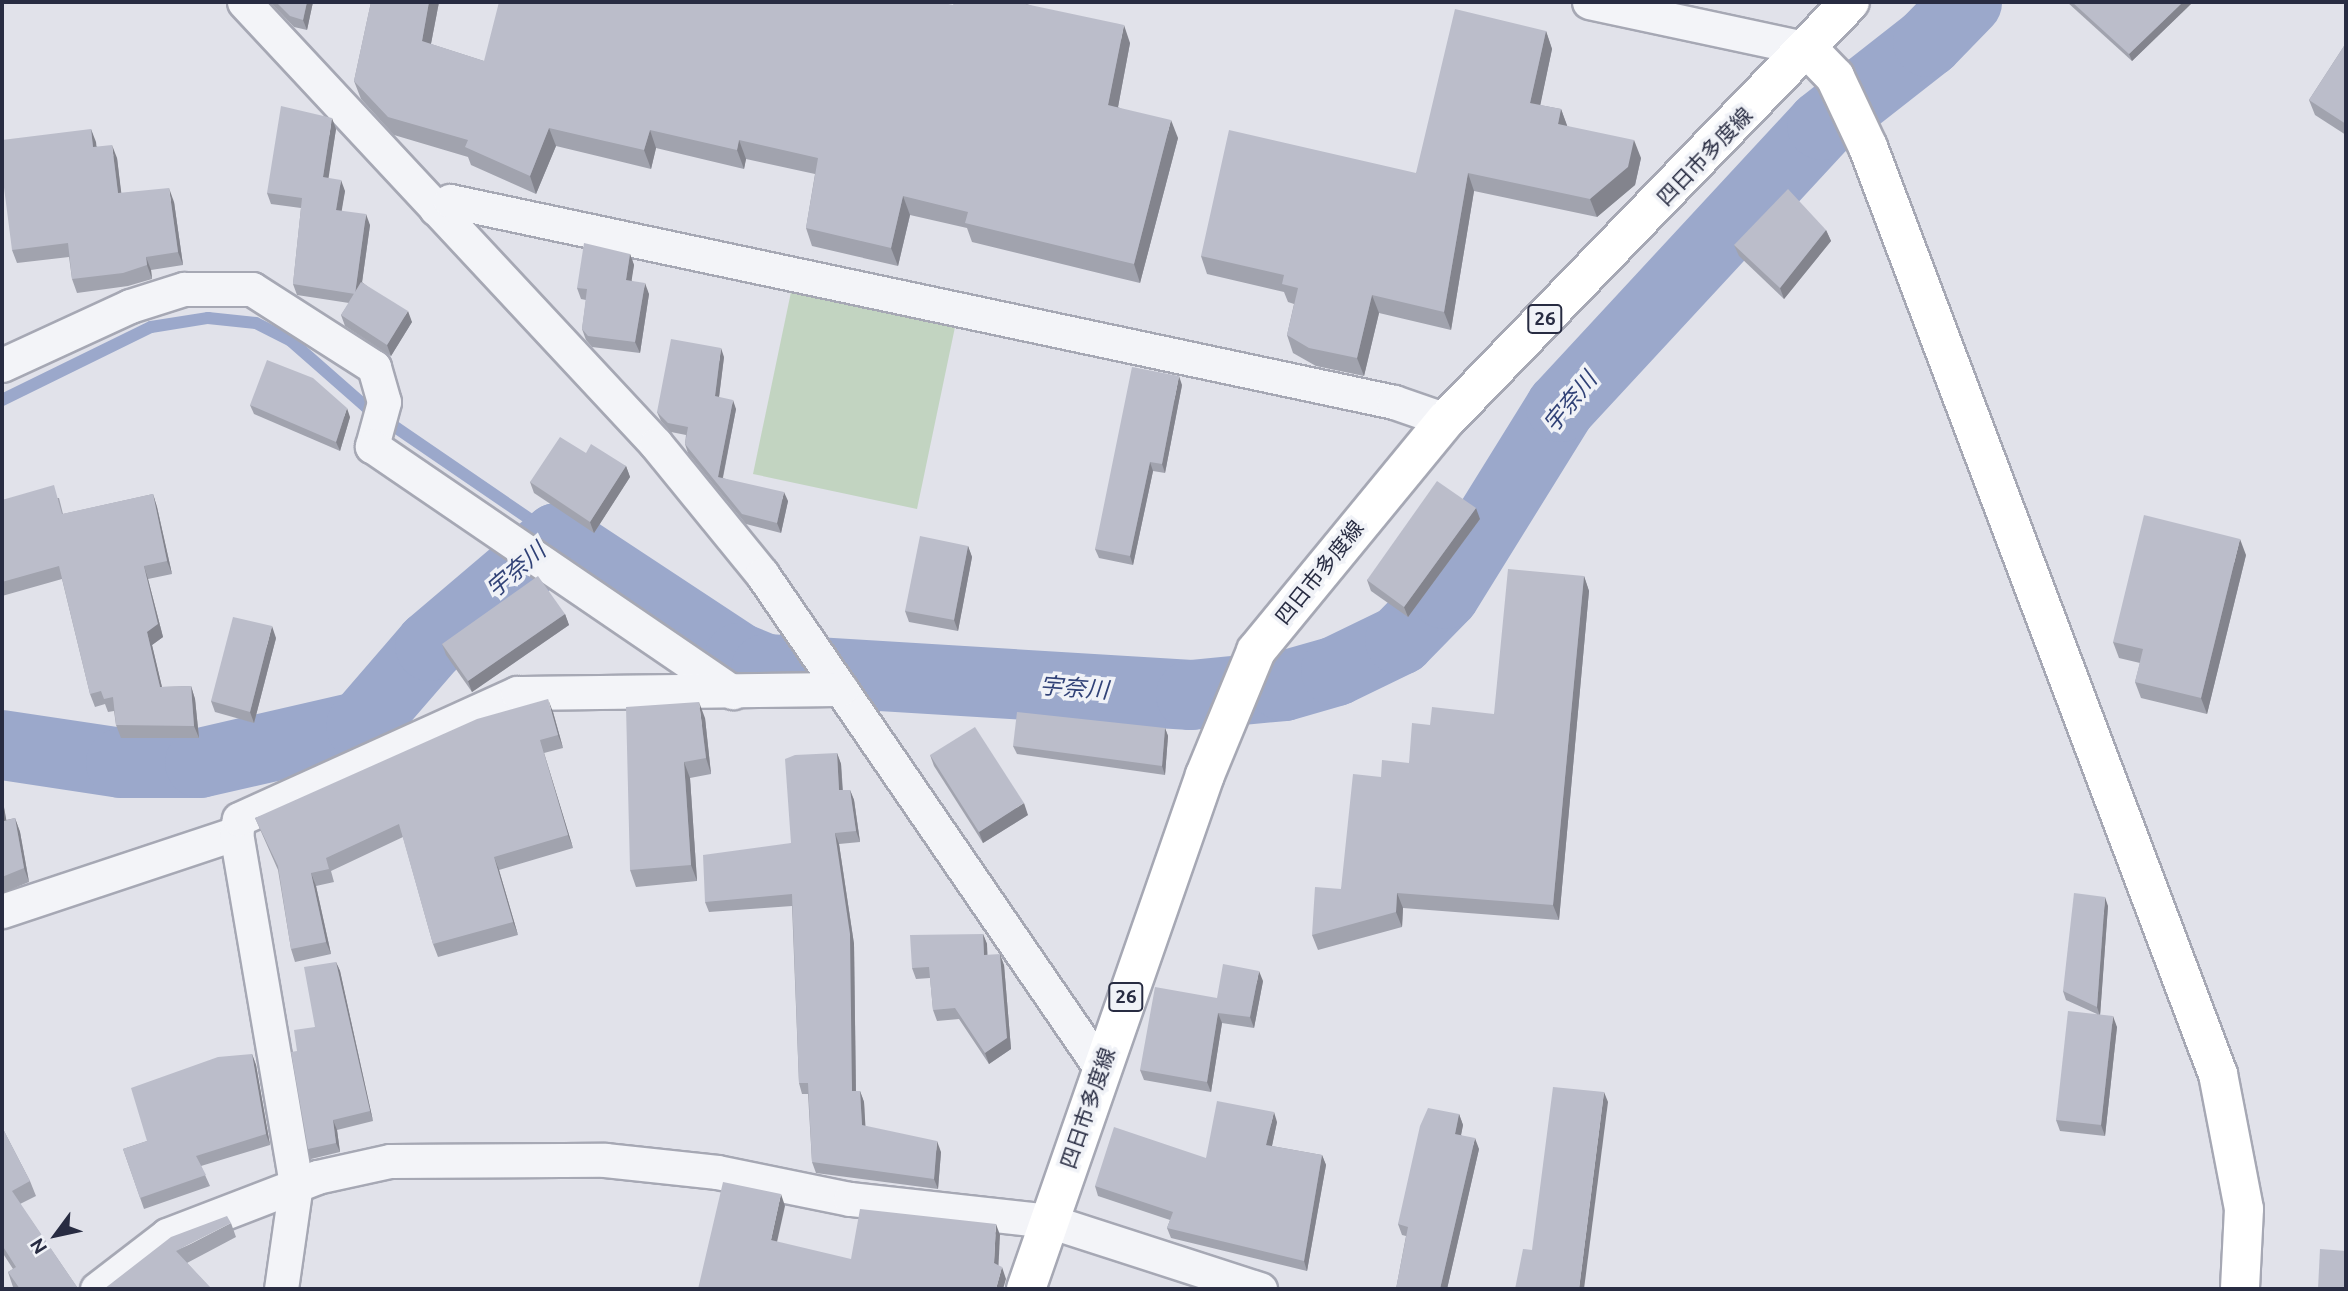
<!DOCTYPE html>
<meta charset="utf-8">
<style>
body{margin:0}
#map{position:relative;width:2348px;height:1291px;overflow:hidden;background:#e1e2ea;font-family:Ubuntu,"Noto Sans JP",sans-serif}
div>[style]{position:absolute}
.green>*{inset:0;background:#c2d4c1}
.stream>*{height:12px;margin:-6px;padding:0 6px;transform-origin:6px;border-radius:6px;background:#9ba8cb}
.river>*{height:70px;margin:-35px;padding:0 35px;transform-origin:35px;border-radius:35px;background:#9ba8cb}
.roads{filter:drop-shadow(2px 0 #a6a8b4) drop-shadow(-2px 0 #a6a8b4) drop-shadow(0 2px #a6a8b4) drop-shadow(0 -2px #a6a8b4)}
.street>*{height:33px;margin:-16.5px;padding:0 16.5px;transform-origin:16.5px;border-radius:16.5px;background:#f3f4f8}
.secondary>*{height:38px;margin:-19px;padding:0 19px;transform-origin:19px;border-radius:19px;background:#fff}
.primary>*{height:38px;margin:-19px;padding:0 19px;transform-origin:19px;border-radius:19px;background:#fff}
.wall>*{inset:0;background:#a1a3ae}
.shaded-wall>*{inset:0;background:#83848d}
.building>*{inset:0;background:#bbbdca}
span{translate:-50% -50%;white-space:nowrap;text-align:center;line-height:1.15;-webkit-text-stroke:7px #f0f2f7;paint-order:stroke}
.shield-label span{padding:2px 5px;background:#f0f2f7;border:2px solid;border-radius:5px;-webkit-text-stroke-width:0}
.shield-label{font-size:19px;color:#282c42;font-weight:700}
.street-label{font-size:21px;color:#282c42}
.water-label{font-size:23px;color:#314277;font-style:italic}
.frame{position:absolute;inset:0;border:4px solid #282c42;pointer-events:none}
.north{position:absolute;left:21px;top:1200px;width:70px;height:70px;-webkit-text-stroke:5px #f0f2f7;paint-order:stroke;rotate:237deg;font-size:19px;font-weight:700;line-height:28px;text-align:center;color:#282c42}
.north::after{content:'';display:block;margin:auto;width:24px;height:32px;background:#282c42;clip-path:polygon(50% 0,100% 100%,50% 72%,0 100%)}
</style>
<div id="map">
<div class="green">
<div style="clip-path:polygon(791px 292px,955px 327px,917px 509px,753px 474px)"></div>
</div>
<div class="stream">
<div style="left:2px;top:400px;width:166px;rotate:-26.1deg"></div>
<div style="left:151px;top:327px;width:58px;rotate:-9deg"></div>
<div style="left:208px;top:318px;width:48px;rotate:5.9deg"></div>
<div style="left:256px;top:323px;width:39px;rotate:27deg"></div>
<div style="left:291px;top:341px;width:100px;rotate:41.3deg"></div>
<div style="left:366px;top:407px;width:232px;rotate:34.4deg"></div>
</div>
<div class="river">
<div style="left:2px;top:745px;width:120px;rotate:8.6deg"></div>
<div style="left:121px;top:763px;width:79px"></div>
<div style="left:200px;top:763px;width:165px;rotate:-12.9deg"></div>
<div style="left:361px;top:726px;width:106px;rotate:-49.2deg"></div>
<div style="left:430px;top:646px;width:167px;rotate:-40.4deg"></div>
<div style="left:557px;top:538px;width:218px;rotate:33.4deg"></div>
<div style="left:739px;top:658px;width:29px;rotate:22deg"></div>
<div style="left:766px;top:669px;width:426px;rotate:3.5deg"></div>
<div style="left:1191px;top:695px;width:93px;rotate:-5.5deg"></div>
<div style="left:1284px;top:686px;width:54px;rotate:-16.1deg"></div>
<div style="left:1336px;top:671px;width:71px;rotate:-25.8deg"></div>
<div style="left:1400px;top:640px;width:64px;rotate:-45.6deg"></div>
<div style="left:1445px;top:594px;width:220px;rotate:-58.2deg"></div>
<div style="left:1561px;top:407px;width:384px;rotate:-47.2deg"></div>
<div style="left:1822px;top:125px;width:135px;rotate:-38.1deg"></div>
<div style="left:1928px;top:42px;width:56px;rotate:-45.7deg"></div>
</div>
<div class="roads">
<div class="street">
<div style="left:244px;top:2px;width:604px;rotate:47.01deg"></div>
<div style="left:656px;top:444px;width:168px;rotate:50.8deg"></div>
<div style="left:762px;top:574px;width:598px;rotate:55.57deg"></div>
<div style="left:1589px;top:2px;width:224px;rotate:12.1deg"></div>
<div style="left:436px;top:209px;width:16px;rotate:-30deg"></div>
<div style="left:450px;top:201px;width:965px;rotate:12.02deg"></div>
<div style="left:1394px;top:402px;width:55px;rotate:19.1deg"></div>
<div style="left:2px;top:365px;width:141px;rotate:-24.7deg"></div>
<div style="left:130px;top:306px;width:57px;rotate:-17.5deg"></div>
<div style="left:184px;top:289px;width:68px"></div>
<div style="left:252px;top:289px;width:145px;rotate:32.6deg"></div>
<div style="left:374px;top:367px;width:36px;rotate:74deg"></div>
<div style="left:384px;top:402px;width:46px;rotate:105.3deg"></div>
<div style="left:372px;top:446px;width:437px;rotate:34.3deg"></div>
<div style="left:2px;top:911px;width:247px;rotate:-18.4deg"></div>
<div style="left:97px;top:1289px;width:88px;rotate:-37.6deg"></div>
<div style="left:167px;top:1235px;width:161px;rotate:-21.1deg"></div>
<div style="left:317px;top:1177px;width:75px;rotate:-12.4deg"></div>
<div style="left:390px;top:1161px;width:215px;rotate:-0.3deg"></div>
<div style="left:605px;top:1160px;width:113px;rotate:6.1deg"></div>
<div style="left:717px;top:1172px;width:136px;rotate:11.5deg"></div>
<div style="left:850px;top:1199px;width:200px;rotate:6.3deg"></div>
<div style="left:1049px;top:1221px;width:222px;rotate:17.9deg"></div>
<div style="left:281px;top:1289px;width:106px;rotate:-81.9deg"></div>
<div style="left:296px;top:1184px;width:356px;rotate:-99.7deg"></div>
<div style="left:236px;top:833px;width:14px;rotate:-78deg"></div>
<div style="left:239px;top:819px;width:305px;rotate:-24.4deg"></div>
<div style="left:517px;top:693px;width:324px;rotate:-0.7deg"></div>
</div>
<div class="secondary">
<div style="left:1808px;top:49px;width:39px;rotate:46deg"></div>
<div style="left:1835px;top:77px;width:77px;rotate:64.8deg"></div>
<div style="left:1868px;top:147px;width:991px;rotate:69.32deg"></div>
<div style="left:2218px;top:1074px;width:137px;rotate:79.1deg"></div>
<div style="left:2244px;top:1209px;width:80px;rotate:92.9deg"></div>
</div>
<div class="primary">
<div style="left:1026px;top:1289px;width:544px;rotate:-70.8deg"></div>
<div style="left:1205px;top:775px;width:134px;rotate:-67.6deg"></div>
<div style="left:1256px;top:651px;width:299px;rotate:-50.6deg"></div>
<div style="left:1446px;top:420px;width:581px;rotate:-45.98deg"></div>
</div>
</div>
<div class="wall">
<div style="clip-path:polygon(270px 2px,313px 2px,307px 30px,294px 27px)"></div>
<div style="clip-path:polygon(371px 2px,439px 2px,431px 44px,484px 61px,953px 5px,1025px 2px,1024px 3px,1130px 43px,1118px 107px,1178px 138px,1140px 283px,972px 242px,967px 228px,910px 215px,898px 266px,812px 246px,806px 228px,815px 174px,746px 159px,744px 169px,656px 148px,651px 169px,556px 146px,536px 194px,471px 165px,468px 157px,394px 135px,361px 99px,354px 81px)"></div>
<div style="clip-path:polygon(2067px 2px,2193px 2px,2132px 61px)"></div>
<div style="clip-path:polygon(1546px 31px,1552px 49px,1540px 105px,1561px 109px,1567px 126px,1641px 158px,1635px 185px,1597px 217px,1474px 191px,1451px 330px,1379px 313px,1364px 376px,1316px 366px,1293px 353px,1287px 335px,1294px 304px,1288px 302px,1284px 292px,1207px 274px,1201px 256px,1416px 173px)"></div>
<div style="clip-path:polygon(2346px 43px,2346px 135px,2315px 115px,2309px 100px)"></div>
<div style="clip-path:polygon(91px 129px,96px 146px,117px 158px,121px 193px,174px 202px,183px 265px,151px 270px,152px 279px,128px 286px,77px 293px,72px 279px,69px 257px,17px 263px,12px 250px)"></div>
<div style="clip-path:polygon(336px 129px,328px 178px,345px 191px,341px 211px,370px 225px,362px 282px,412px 322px,391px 356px,345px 326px,341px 315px,349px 303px,297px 295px,293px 284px,301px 208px,271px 204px,267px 193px)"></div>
<div style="clip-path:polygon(1826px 230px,1831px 241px,1784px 299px,1739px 256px,1734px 245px)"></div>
<div style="clip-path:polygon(630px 254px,634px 265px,631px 280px,649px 294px,640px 353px,592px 347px,586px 340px,582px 329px,586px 300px,581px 299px,577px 288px)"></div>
<div style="clip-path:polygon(724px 357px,719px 397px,736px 409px,723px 478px,788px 501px,781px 533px,746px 524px,688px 453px,685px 444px,686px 435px,671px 432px,661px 421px,657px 412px)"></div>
<div style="clip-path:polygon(1182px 385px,1165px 473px,1153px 471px,1133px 565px,1099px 558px,1095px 549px)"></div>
<div style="clip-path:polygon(250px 405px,350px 417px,340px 451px,254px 414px)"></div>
<div style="clip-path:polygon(586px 453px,626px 466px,630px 477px,594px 533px,534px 493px,530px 482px)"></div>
<div style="clip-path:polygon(153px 494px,157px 507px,172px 574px,148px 579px,163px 637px,152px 645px,162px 687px,191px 686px,195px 699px,199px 738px,121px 738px,116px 725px,114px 711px,108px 712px,105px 704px,95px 707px,90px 694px,62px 579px,2px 596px,2px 500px,59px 498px,63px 514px)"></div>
<div style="clip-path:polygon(1480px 519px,1408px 617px,1371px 591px,1367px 580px)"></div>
<div style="clip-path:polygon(968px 546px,972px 557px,958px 631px,909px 622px,905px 611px)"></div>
<div style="clip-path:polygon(2246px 555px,2207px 714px,2141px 698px,2135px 682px,2140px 663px,2119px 658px,2113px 642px)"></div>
<div style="clip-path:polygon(1584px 576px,1589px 591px,1559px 920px,1403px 908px,1402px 927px,1318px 950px,1312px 935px,1341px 889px,1409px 763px,1430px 725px,1494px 714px)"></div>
<div style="clip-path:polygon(565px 614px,569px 625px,472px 692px,446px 655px,442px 644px)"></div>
<div style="clip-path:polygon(276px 638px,254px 723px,215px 712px,211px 701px)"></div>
<div style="clip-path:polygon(553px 712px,563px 748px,544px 753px,573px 848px,499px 870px,518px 935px,438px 957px,433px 944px,403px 837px,331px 871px,334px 882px,316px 886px,331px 954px,295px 962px,291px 949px,278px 870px,255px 818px)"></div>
<div style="clip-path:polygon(705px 718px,711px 774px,690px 778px,697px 881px,636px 887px,630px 870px)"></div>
<div style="clip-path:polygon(1165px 728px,1168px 736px,1165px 775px,1017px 754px,1013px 746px)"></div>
<div style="clip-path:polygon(837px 753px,841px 764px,843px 790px,850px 790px,854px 800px,860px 842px,839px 844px,854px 944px,856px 1091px,860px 1091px,864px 1102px,865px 1126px,941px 1152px,938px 1189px,816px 1173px,812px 1162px,808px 1094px,802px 1094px,799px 1083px,792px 906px,709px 912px,705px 902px,791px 843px)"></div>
<div style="clip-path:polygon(930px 755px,1028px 815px,983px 843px,934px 766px)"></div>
<div style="clip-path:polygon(2px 796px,6px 820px,15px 818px,20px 832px,29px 882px,2px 893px)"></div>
<div style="clip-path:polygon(2108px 906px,2100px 1015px,2117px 1027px,2105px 1136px,2060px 1131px,2056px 1120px,2097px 1014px,2066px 1000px,2063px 991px)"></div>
<div style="clip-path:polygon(983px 934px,987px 944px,987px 955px,1004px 965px,1011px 1049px,989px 1064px,959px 1019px,937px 1021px,933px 1010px,930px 978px,916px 979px,912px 968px)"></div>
<div style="clip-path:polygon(336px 962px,340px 971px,373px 1121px,337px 1130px,340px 1152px,311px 1159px,308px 1149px,297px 1051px,315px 1027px)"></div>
<div style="clip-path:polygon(1263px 981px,1254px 1028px,1222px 1023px,1211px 1092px,1144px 1080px,1140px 1070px,1217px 998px)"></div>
<div style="clip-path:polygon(252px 1054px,256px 1065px,270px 1145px,201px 1166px,210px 1186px,144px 1209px,123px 1149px,147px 1141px)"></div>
<div style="clip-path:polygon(1459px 1114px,1463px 1125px,1461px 1135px,1479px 1149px,1447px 1289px,1396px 1289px,1406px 1236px,1402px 1235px,1398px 1224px)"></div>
<div style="clip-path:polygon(1277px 1122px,1272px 1146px,1322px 1155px,1326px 1165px,1307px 1271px,1171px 1238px,1167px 1228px,1170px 1220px,1098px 1196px,1095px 1186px,1206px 1158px)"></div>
<div style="clip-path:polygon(2px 1127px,30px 1181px,36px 1196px,20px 1204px,77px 1287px,81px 1289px,15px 1289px,13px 1287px,8px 1272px,13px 1269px,2px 1252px)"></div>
<div style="clip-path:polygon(231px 1223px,236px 1237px,187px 1263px,211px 1289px,104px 1289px)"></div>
</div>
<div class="shaded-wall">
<div style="clip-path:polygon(307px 2px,313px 2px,307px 30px,303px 20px)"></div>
<div style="clip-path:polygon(429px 2px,439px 2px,428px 59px,422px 41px)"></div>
<div style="clip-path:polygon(2183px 2px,2193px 2px,2132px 61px,2129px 54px)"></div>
<div style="clip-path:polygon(1124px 25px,1130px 43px,1115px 123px,1108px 105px)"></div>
<div style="clip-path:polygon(1546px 31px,1552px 49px,1537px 121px,1530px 103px)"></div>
<div style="clip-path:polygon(1561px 109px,1568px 128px,1558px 124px)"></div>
<div style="clip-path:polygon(332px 118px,336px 129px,327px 188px,323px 177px)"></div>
<div style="clip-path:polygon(1171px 120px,1178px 138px,1140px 283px,1134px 264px)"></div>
<div style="clip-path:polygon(549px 128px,556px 146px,536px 194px,530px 176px)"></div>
<div style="clip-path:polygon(91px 129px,96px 142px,98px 160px,93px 147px)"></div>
<div style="clip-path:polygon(650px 130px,656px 148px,651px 169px,644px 150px)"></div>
<div style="clip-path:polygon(739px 140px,746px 159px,744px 169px,737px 150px)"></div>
<div style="clip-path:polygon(1634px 140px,1641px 158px,1635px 185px,1597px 217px,1590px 199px)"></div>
<div style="clip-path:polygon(112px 145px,117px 158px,123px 207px,118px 193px)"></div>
<div style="clip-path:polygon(1468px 173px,1474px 191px,1451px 330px,1444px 312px)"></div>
<div style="clip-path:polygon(341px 180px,345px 191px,340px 221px,336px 210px)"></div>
<div style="clip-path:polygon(169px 188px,174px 202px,183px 265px,178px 252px)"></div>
<div style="clip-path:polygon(903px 196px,910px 215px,898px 266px,891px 248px)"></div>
<div style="clip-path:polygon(366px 214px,370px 225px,359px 304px,355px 294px)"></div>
<div style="clip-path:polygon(1826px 230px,1831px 241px,1784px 299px,1780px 288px)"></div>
<div style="clip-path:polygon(630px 254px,634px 265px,630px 291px,626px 280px)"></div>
<div style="clip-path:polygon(146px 257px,151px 270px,152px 279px,147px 265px)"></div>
<div style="clip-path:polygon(645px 283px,649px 294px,640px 353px,635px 342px)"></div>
<div style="clip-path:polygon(1372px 295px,1379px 313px,1364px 376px,1357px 358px)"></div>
<div style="clip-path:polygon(408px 311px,412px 322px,391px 356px,387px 345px)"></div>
<div style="clip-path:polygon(721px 348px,724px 357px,718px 405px,715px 396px)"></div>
<div style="clip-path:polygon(1179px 376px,1182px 385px,1165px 473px,1162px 464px)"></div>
<div style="clip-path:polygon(733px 400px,736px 409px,721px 486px,718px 477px)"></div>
<div style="clip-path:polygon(347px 408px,350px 417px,340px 451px,336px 442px)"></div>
<div style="clip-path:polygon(1150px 462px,1153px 471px,1133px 565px,1130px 556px)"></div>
<div style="clip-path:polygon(626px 466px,630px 477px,594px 533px,590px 522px)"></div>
<div style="clip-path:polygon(784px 492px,788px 501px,781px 533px,777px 523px)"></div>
<div style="clip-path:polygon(153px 494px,157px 507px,172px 574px,167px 561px)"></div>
<div style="clip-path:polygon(1476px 508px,1480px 519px,1408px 617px,1404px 607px)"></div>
<div style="clip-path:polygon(2240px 539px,2246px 555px,2207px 714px,2201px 698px)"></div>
<div style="clip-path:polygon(968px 546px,972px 557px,958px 631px,954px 620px)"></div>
<div style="clip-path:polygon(144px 566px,148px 579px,163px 637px,152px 645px,165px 700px,160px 687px,147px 632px)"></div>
<div style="clip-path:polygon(1584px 576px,1589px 591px,1559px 920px,1553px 905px)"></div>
<div style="clip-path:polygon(565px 614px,569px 625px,472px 692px,468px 681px)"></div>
<div style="clip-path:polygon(272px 626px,276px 638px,254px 723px,250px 712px)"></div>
<div style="clip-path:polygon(191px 686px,195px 699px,199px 738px,194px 726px)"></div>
<div style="clip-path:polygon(548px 699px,553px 712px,563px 748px,558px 735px)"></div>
<div style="clip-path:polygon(699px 702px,705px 718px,711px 774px,706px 758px)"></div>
<div style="clip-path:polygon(1165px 728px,1168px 736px,1165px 775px,1162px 766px)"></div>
<div style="clip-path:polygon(540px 740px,544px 753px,573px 848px,568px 835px)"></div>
<div style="clip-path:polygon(837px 753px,841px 764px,843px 801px,839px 790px)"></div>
<div style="clip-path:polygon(684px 762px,690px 778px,697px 881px,691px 865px)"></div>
<div style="clip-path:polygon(850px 790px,854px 800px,860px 842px,856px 831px)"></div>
<div style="clip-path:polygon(2px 796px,9px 835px,4px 821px,2px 811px)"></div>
<div style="clip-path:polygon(1024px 803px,1028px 815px,983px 843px,979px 832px)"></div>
<div style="clip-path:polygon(15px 818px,20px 832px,29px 882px,24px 868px)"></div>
<div style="clip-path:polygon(835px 833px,839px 844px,854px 944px,856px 1102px,852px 1091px)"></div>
<div style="clip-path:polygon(494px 857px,499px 870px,518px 935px,513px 922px)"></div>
<div style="clip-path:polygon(311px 873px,316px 886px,331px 954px,326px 942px)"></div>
<div style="clip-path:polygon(1397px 893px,1403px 908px,1402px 927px,1396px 912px)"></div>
<div style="clip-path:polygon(2105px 897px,2108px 906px,2100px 1016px,2097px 1007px)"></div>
<div style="clip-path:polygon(983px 934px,987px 944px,988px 966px,984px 955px)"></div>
<div style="clip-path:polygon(1000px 954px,1004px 965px,1011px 1049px,989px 1064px,985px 1053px)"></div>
<div style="clip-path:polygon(336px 962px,340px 971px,373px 1121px,370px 1111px)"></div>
<div style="clip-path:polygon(1259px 971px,1263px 981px,1254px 1028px,1250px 1017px)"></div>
<div style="clip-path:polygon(1218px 1013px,1222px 1023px,1211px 1092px,1207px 1082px)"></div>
<div style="clip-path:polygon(2113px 1016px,2117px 1027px,2105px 1136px,2101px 1125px)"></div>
<div style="clip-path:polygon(252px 1054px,256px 1065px,270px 1145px,266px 1134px)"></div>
<div style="clip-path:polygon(860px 1091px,864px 1102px,866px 1136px,862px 1125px)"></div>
<div style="clip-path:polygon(1604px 1092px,1608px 1102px,1584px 1289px,1579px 1289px)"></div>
<div style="clip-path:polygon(1274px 1112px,1277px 1122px,1270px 1155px,1266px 1145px)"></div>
<div style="clip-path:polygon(1459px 1114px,1463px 1125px,1459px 1145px,1455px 1134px)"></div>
<div style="clip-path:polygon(333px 1120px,337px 1130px,340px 1152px,336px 1143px)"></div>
<div style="clip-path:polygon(1475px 1138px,1479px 1149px,1447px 1289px,1440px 1289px)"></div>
<div style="clip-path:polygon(937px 1141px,941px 1152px,938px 1189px,934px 1179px)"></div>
<div style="clip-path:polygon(1322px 1155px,1326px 1165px,1307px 1271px,1304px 1261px)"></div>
<div style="clip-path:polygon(781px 1194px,785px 1206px,775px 1251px,771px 1240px)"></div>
<div style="clip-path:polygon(996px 1224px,1000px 1235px,998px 1275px,994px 1263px)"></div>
<div style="clip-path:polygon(1002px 1267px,1006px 1279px,1003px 1289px,996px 1289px)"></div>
</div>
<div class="building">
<div style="clip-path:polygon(276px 2px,307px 2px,303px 20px,290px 16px)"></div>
<div style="clip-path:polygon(371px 2px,429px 2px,422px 41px,484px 61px,499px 2px,939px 2px,953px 5px,954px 2px,1016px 2px,1124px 25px,1108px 105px,1171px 120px,1134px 264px,965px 223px,968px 212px,903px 196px,891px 248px,806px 228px,818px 158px,739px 140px,737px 150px,650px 130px,644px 150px,549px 128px,530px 176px,465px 147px,468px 140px,388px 117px,354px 81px)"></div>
<div style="clip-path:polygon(2072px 2px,2183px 2px,2129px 54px)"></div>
<div style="clip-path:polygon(1455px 9px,1546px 31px,1530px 103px,1561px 109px,1558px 124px,1634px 140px,1628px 167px,1590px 199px,1468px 173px,1444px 312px,1372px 295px,1357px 358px,1309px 348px,1287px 335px,1298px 288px,1282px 284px,1284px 275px,1201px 256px,1229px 130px,1416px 173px)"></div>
<div style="clip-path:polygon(2346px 43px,2346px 124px,2309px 100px)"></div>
<div style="clip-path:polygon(281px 106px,332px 118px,323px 177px,341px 180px,336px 210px,366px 214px,355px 294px,293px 284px,302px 198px,267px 193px)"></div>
<div style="clip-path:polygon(91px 129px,93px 147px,112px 145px,118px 193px,169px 188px,178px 252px,146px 257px,147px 265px,123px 273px,72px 279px,68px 243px,12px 250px,2px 172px,2px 140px)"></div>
<div style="clip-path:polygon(1788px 189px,1826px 230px,1780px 288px,1734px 245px)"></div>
<div style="clip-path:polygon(584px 243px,630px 254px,626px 280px,645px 283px,635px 342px,588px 336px,582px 329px,587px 289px,577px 288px)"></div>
<div style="clip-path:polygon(361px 282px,408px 311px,387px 345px,341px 315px)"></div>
<div style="clip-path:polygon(671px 339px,721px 348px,715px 396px,733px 400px,718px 477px,784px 492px,777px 523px,742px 514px,685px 444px,688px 427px,668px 423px,657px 412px)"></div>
<div style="clip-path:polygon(267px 360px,313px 378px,347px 408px,336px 442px,250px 405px)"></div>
<div style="clip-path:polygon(1132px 367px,1179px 376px,1162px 464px,1150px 462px,1130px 556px,1095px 549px)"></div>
<div style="clip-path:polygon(560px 437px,586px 453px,591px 444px,626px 466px,590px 522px,530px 482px)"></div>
<div style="clip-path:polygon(1437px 481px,1476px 508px,1404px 607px,1367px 580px)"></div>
<div style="clip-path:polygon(54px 485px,62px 514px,153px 494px,167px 561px,144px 566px,158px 624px,147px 632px,160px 687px,191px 686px,194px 726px,116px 725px,113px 697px,104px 699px,101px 691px,90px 694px,59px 566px,2px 582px,2px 500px)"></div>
<div style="clip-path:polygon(2144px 515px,2240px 539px,2201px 698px,2135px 682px,2143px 649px,2113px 642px)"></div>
<div style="clip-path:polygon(920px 536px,968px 546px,954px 620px,905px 611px)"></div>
<div style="clip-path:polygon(1508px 569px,1584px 576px,1553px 905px,1397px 893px,1396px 912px,1312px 935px,1315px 887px,1341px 889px,1353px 774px,1381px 777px,1382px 760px,1409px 763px,1412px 723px,1430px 725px,1432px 707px,1494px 714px)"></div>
<div style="clip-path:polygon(538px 576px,565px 614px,468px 681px,442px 644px)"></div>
<div style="clip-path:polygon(233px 617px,272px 626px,250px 712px,211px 701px)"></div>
<div style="clip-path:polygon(548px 699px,558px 735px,540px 740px,568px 835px,494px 857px,513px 922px,433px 944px,399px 824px,326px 858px,329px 869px,311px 873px,326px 942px,291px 949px,278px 866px,255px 818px,477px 719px)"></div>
<div style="clip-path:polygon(699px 702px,706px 758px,684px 762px,691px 865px,630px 870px,626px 707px)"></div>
<div style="clip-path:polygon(1017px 712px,1165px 728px,1162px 766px,1013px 746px)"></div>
<div style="clip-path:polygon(975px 727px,1024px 803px,979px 832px,930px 755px)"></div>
<div style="clip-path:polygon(837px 753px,839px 790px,850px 790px,856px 831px,835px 833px,850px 934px,852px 1091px,860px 1091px,862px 1125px,937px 1141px,934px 1179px,812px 1162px,808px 1083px,799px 1083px,792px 894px,705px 902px,703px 855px,791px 843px,785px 759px,795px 755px)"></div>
<div style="clip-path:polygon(2px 811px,4px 821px,15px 818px,24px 868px,2px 877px)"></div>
<div style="clip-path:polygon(2074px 893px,2105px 897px,2097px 1007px,2063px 991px)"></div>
<div style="clip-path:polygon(983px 934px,984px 955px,1000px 954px,1007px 1038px,985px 1053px,955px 1008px,933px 1010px,929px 967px,912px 968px,910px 935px)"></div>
<div style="clip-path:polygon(336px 962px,370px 1111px,333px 1120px,336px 1143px,308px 1149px,291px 1052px,297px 1051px,294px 1030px,315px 1027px,304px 967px)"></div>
<div style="clip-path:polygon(1223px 964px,1259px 971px,1250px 1017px,1218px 1013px,1207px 1082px,1140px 1070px,1155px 987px,1217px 998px)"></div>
<div style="clip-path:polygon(2068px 1011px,2113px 1016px,2101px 1125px,2056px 1120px)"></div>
<div style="clip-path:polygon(252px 1054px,266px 1134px,196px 1156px,206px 1175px,140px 1198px,123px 1149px,147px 1141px,131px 1088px,218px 1057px)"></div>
<div style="clip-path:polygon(1553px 1087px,1604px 1092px,1579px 1289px,1515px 1289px,1523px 1249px,1532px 1250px)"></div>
<div style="clip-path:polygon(1217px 1101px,1274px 1112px,1266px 1145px,1322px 1155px,1304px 1261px,1167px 1228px,1173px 1212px,1095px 1186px,1114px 1127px,1206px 1158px)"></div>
<div style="clip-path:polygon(1428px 1108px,1459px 1114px,1455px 1134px,1475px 1138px,1440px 1289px,1396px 1289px,1408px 1227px,1398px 1224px,1420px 1126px)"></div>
<div style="clip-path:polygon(2px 1127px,30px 1181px,12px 1191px,77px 1287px,81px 1289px,20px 1289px,8px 1272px,16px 1267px,2px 1245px)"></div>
<div style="clip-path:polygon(723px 1182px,781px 1194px,771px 1240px,851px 1259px,860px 1209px,996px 1224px,994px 1263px,1002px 1267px,996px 1289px,698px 1289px)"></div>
<div style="clip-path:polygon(227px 1216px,231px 1223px,176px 1251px,211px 1288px,209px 1289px,104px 1289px,171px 1237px)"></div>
<div style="clip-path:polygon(2320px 1249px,2346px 1251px,2346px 1289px,2318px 1289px)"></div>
</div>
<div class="shield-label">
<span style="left:1545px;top:319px">26</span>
<span style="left:1126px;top:997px">26</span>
</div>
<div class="street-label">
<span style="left:1704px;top:156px;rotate:-46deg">四日市多度線</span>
<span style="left:1319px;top:572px;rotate:-51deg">四日市多度線</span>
<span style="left:1087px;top:1108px;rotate:-71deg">四日市多度線</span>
</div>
<div class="water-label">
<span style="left:1570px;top:402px;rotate:-51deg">宇奈川</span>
<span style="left:516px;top:570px;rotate:-41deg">宇奈川</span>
<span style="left:1074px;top:688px;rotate:4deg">宇奈川</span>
</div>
<div class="frame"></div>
<div class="north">N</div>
</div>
